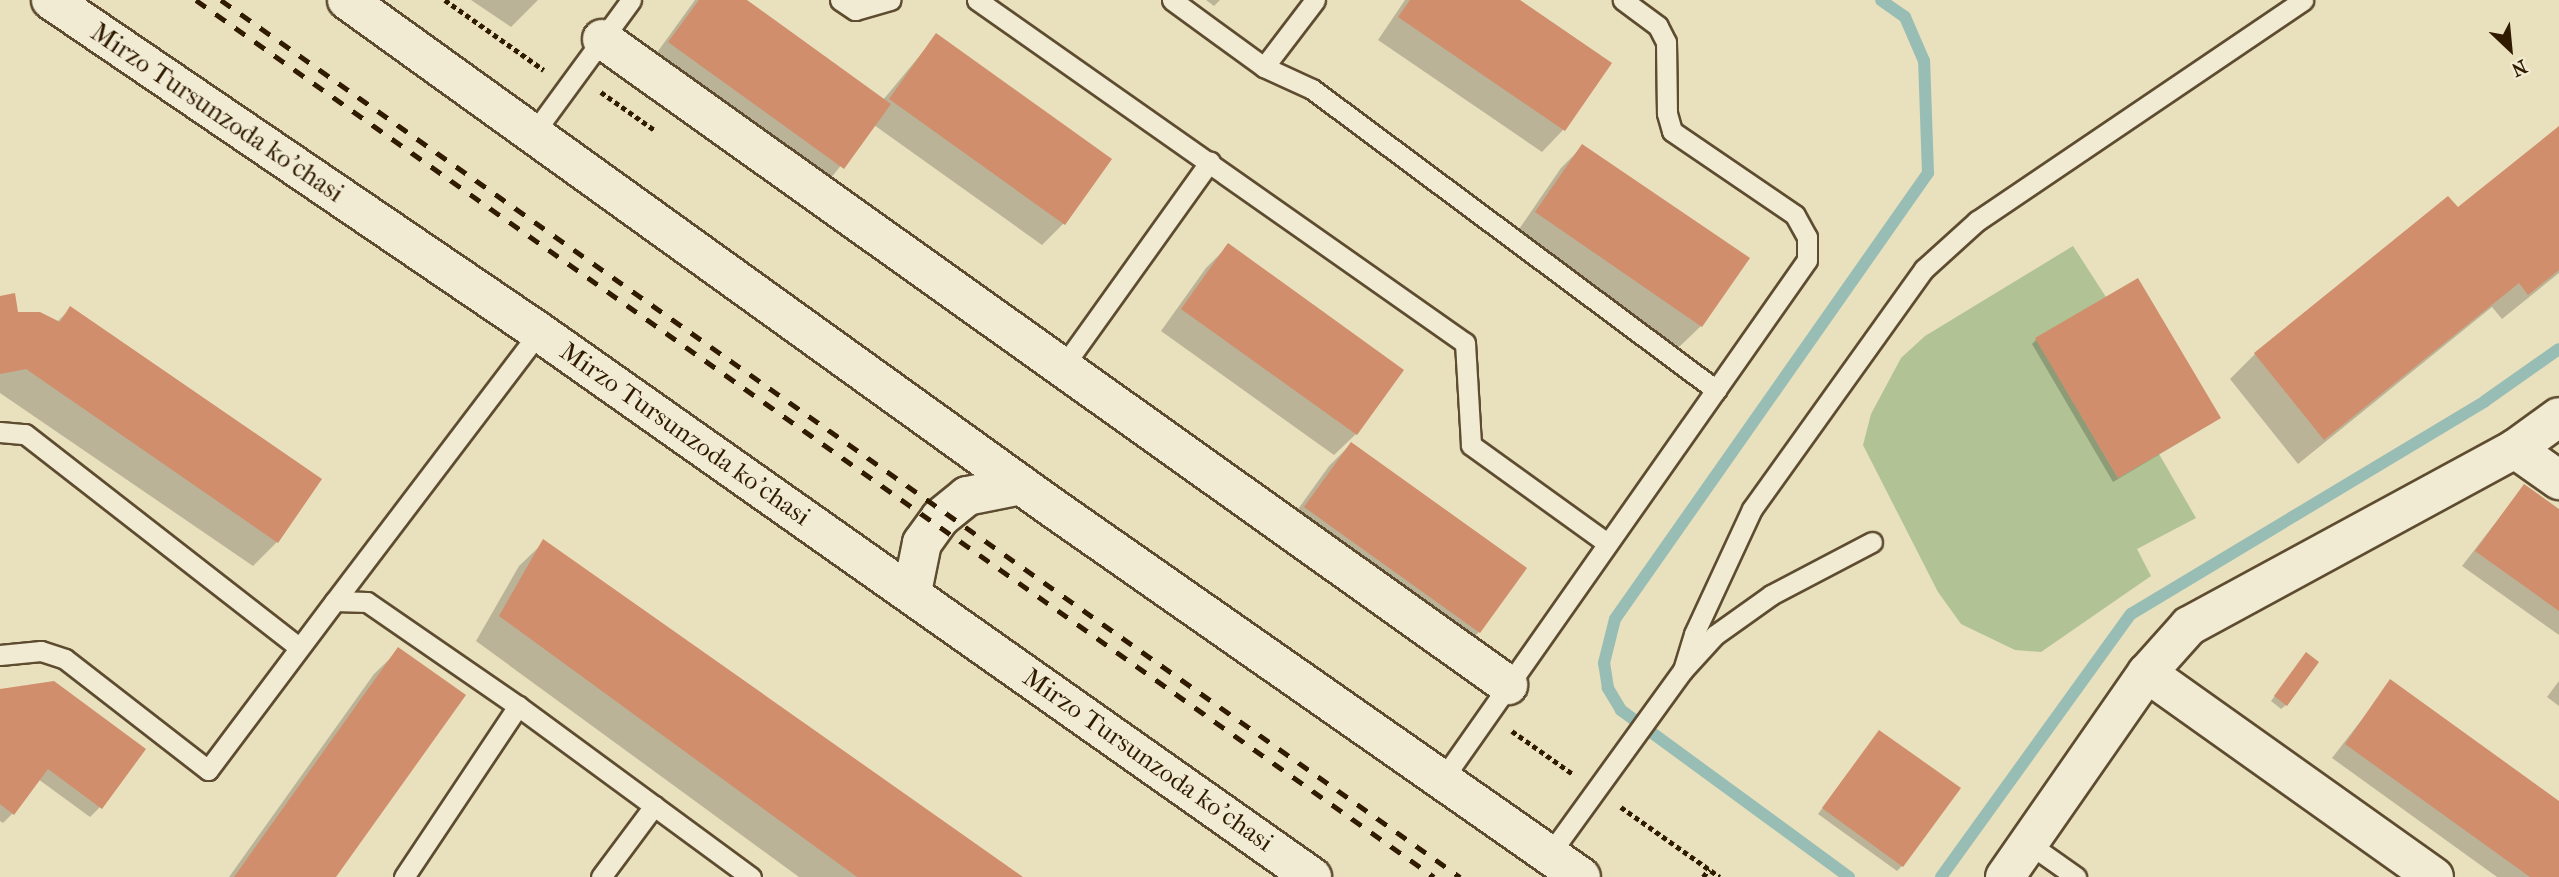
<!DOCTYPE html>
<style>
body{margin:0}
#map{position:relative;width:2559px;height:877px;overflow:hidden;background:#e9e0bd;font-family:"IM FELL French Canon",serif}
div>[style]{position:absolute}
.green>*{inset:0;background:#b1c395}
.shadow>*{inset:0;background:#0003}
.stream>*{height:12px;margin:-6px;padding:0 6px;transform-origin:6px;border-radius:6px;background:#97bdb5}
.building>*{inset:0;background:#d08e6c}
.path>*{height:4.5px;margin-top:-2.25px;transform-origin:0;background:repeating-linear-gradient(90deg,#301b01 0 5px,transparent 0 8.5px)}
.roads{filter:drop-shadow(2px 0 #5e4c30) drop-shadow(-2px 0 #5e4c30) drop-shadow(0 2px #5e4c30) drop-shadow(0 -2px #5e4c30)}
.lane>*{height:19px;margin:-9.5px;padding:0 9.5px;transform-origin:9.5px;border-radius:9.5px;background:#f1ebd4}
.street>*{height:38px;margin:-19px;padding:0 19px;transform-origin:19px;border-radius:19px;background:#f1ebd4}
.secondary>*{height:38px;margin:-19px;padding:0 19px;transform-origin:19px;border-radius:19px;background:#f1ebd4}
.rail>*{height:5px;margin-top:-2.5px;transform-origin:0;background:repeating-linear-gradient(90deg,#301b01 0 12px,transparent 0 24px)}
span{translate:-50% -50%;white-space:nowrap;text-align:center;line-height:1.15;-webkit-text-stroke:6px #f1ebd4;paint-order:stroke}
.street-label{font-size:26px;color:#301b01}
.north{position:absolute;left:2475px;top:14px;width:70px;height:70px;-webkit-text-stroke:5px #f1ebd4;paint-order:stroke;rotate:154deg;font-size:19px;font-weight:700;line-height:28px;text-align:center;color:#301b01}
.north::after{content:'';display:block;margin:auto;width:24px;height:32px;background:#301b01;clip-path:polygon(50% 0,100% 100%,50% 72%,0 100%)}
</style>
<div id="map">
<div class="green">
<div style="clip-path:polygon(2073px 246px,2106px 297px,2036px 339px,2118px 478px,2159px 454px,2196px 518px,2137px 549px,2151px 576px,2041px 652px,2015px 650px,1961px 624px,1938px 592px,1863px 445px,1871px 414px,1901px 358px,1925px 336px)"></div>
</div>
<div class="shadow">
<div style="clip-path:polygon(471px 0,538px 0,511px 27px)"></div>
<div style="clip-path:polygon(695px 0,744px 0,883px 100px,936px 36px,1064px 223px,1042px 245px,874px 125px,821px 190px,648px 65px)"></div>
<div style="clip-path:polygon(1206px 0,1220px 0,1214px 6px)"></div>
<div style="clip-path:polygon(1405px 0,1517px 0,1609px 63px,1563px 130px,1542px 152px,1378px 40px)"></div>
<div style="clip-path:polygon(2559px 128px,2559px 273px,2502px 319px,2492px 307px,2298px 464px,2230px 379px,2255px 354px,2457px 210px)"></div>
<div style="clip-path:polygon(1583px 146px,1701px 326px,1679px 347px,1515px 235px,1561px 168px)"></div>
<div style="clip-path:polygon(1228px 246px,1356px 434px,1334px 455px,1161px 331px,1206px 268px)"></div>
<div style="clip-path:polygon(0 297px,17px 314px,57px 322px,71px 308px,277px 542px,253px 566px,0 393px)"></div>
<div style="clip-path:polygon(2036px 340px,2214px 422px,2113px 482px,2032px 344px)"></div>
<div style="clip-path:polygon(1351px 444px,1479px 632px,1457px 654px,1283px 530px,1329px 466px)"></div>
<div style="clip-path:polygon(2524px 486px,2559px 511px,2559px 635px,2462px 566px)"></div>
<div style="clip-path:polygon(544px 542px,1020px 877px,799px 877px,476px 641px,519px 566px)"></div>
<div style="clip-path:polygon(399px 650px,334px 877px,229px 877px,374px 674px)"></div>
<div style="clip-path:polygon(2302px 659px,2286px 705px,2281px 709px,2271px 701px)"></div>
<div style="clip-path:polygon(2559px 681px,2559px 706px,2547px 697px)"></div>
<div style="clip-path:polygon(2391px 682px,2559px 803px,2559px 877px,2497px 877px,2332px 758px)"></div>
<div style="clip-path:polygon(0 691px,100px 807px,90px 817px,38px 779px,13px 813px,3px 823px,0 821px)"></div>
<div style="clip-path:polygon(1875px 737px,1902px 866px,1897px 871px,1818px 814px)"></div>
</div>
<div class="stream">
<div style="left:1849px;top:877px;width:283px;rotate:-143.8deg"></div>
<div style="left:1621px;top:710px;width:26px;rotate:-121deg"></div>
<div style="left:1608px;top:688px;width:25px;rotate:-99deg"></div>
<div style="left:1604px;top:663px;width:45px;rotate:-76deg"></div>
<div style="left:1615px;top:619px;width:545px;rotate:-54.94deg"></div>
<div style="left:1928px;top:173px;width:112px;rotate:-92deg"></div>
<div style="left:1924px;top:61px;width:48px;rotate:-113.4deg"></div>
<div style="left:1905px;top:17px;width:29px;rotate:-145deg"></div>
<div style="left:1941px;top:877px;width:324px;rotate:-54.2deg"></div>
<div style="left:2131px;top:614px;width:413px;rotate:-31deg"></div>
<div style="left:2485px;top:401px;width:90px;rotate:-35.1deg"></div>
</div>
<div class="building">
<div style="clip-path:polygon(699px 0,747px 0,891px 104px,844px 169px,668px 42px)"></div>
<div style="clip-path:polygon(1410px 0,1520px 0,1612px 63px,1565px 131px,1398px 17px)"></div>
<div style="clip-path:polygon(936px 33px,1112px 159px,1065px 225px,889px 99px)"></div>
<div style="clip-path:polygon(2559px 126px,2559px 270px,2528px 295px,2519px 283px,2324px 440px,2254px 353px,2448px 196px,2458px 207px)"></div>
<div style="clip-path:polygon(1582px 144px,1750px 258px,1702px 327px,1535px 212px)"></div>
<div style="clip-path:polygon(1228px 243px,1404px 370px,1357px 435px,1181px 309px)"></div>
<div style="clip-path:polygon(2138px 278px,2221px 418px,2118px 478px,2035px 338px)"></div>
<div style="clip-path:polygon(15px 293px,18px 312px,40px 312px,60px 322px,70px 306px,322px 479px,278px 543px,26px 369px,0 374px,0 296px)"></div>
<div style="clip-path:polygon(1351px 442px,1527px 568px,1480px 633px,1304px 507px)"></div>
<div style="clip-path:polygon(2524px 484px,2559px 509px,2559px 611px,2475px 551px)"></div>
<div style="clip-path:polygon(543px 539px,1023px 877px,857px 877px,499px 616px)"></div>
<div style="clip-path:polygon(398px 647px,466px 695px,336px 877px,234px 877px)"></div>
<div style="clip-path:polygon(2306px 652px,2319px 662px,2287px 706px,2274px 696px)"></div>
<div style="clip-path:polygon(2390px 679px,2559px 801px,2559px 877px,2530px 877px,2345px 744px)"></div>
<div style="clip-path:polygon(54px 681px,146px 749px,102px 809px,48px 769px,14px 815px,0 804px,0 689px)"></div>
<div style="clip-path:polygon(1879px 730px,1961px 788px,1903px 867px,1822px 808px)"></div>
</div>
<div class="path">
<div style="left:445px;top:0;width:121px;rotate:35.3deg"></div>
<div style="left:601px;top:92px;width:67px;rotate:35.3deg"></div>
<div style="left:1512px;top:731px;width:75px;rotate:35.2deg"></div>
<div style="left:1621px;top:807px;width:121px;rotate:35.3deg"></div>
<div style="left:1703px;top:877px;width:10px;rotate:-53deg"></div>
</div>
<div class="roads">
<div class="lane">
<div style="left:840px;top:0;width:18px;rotate:34deg"></div>
<div style="left:855px;top:10px;width:37px;rotate:-16deg"></div>
<div style="left:977px;top:0;width:596px;rotate:35.1deg"></div>
<div style="left:1465px;top:343px;width:102px;rotate:86.6deg"></div>
<div style="left:1471px;top:445px;width:168px;rotate:35.8deg"></div>
<div style="left:1172px;top:0;width:114px;rotate:36.1deg"></div>
<div style="left:1264px;top:67px;width:53px;rotate:24.6deg"></div>
<div style="left:1312px;top:89px;width:504px;rotate:36.69deg"></div>
<div style="left:1264px;top:67px;width:84px;rotate:-52.7deg"></div>
<div style="left:533px;top:134px;width:166px;rotate:-53.8deg"></div>
<div style="left:1062px;top:368px;width:254px;rotate:-54.4deg"></div>
<div style="left:0;top:432px;width:25px;rotate:5deg"></div>
<div style="left:25px;top:434px;width:347px;rotate:37.9deg"></div>
<div style="left:335px;top:601px;width:338px;rotate:-52.8deg"></div>
<div style="left:0;top:655px;width:41px;rotate:-5.6deg"></div>
<div style="left:41px;top:651px;width:25px;rotate:18deg"></div>
<div style="left:65px;top:659px;width:181px;rotate:37.8deg"></div>
<div style="left:208px;top:770px;width:211px;rotate:-53.1deg"></div>
<div style="left:335px;top:601px;width:32px;rotate:2deg"></div>
<div style="left:367px;top:602px;width:183px;rotate:34.6deg"></div>
<div style="left:518px;top:706px;width:289px;rotate:36.3deg"></div>
<div style="left:1683px;top:670px;width:38px;rotate:-73deg"></div>
<div style="left:1694px;top:634px;width:138px;rotate:-65.1deg"></div>
<div style="left:1752px;top:509px;width:295px;rotate:-54.4deg"></div>
<div style="left:1924px;top:269px;width:72px;rotate:-42.2deg"></div>
<div style="left:1977px;top:221px;width:394px;rotate:-34.1deg"></div>
<div style="left:1442px;top:780px;width:635px;rotate:-54.93deg"></div>
<div style="left:1807px;top:260px;width:23px;rotate:-90deg"></div>
<div style="left:1807px;top:237px;width:25px;rotate:-119deg"></div>
<div style="left:1795px;top:215px;width:149px;rotate:-145.7deg"></div>
<div style="left:1672px;top:131px;width:19px;rotate:-106deg"></div>
<div style="left:1667px;top:113px;width:71px;rotate:-90.8deg"></div>
<div style="left:1666px;top:42px;width:18px;rotate:-117deg"></div>
<div style="left:1658px;top:26px;width:44px;rotate:-143.4deg"></div>
<div style="left:2028px;top:843px;width:59px;rotate:35.3deg"></div>
<div style="left:1549px;top:855px;width:228px;rotate:-54.1deg"></div>
<div style="left:1683px;top:670px;width:47px;rotate:-47.6deg"></div>
<div style="left:1715px;top:635px;width:69px;rotate:-35.5deg"></div>
<div style="left:1771px;top:595px;width:114px;rotate:-27.7deg"></div>
<div style="left:404px;top:877px;width:206px;rotate:-56.3deg"></div>
<div style="left:601px;top:877px;width:89px;rotate:-53.3deg"></div>
</div>
<div class="street">
<div style="left:602px;top:39px;width:1113px;rotate:35.49deg"></div>
<div style="left:2515px;top:449px;width:54px;rotate:35.2deg"></div>
<div style="left:2147px;top:673px;width:352px;rotate:35.4deg"></div>
<div style="left:2005px;top:877px;width:249px;rotate:-55.2deg"></div>
<div style="left:2147px;top:673px;width:63px;rotate:-48.2deg"></div>
<div style="left:2189px;top:626px;width:371px;rotate:-28.5deg"></div>
<div style="left:2515px;top:449px;width:54px;rotate:-36deg"></div>
</div>
<div class="secondary">
<div style="left:51px;top:0;width:590px;rotate:34.23deg"></div>
<div style="left:539px;top:332px;width:946px;rotate:35.19deg"></div>
<div style="left:347px;top:0;width:870px;rotate:35.74deg"></div>
<div style="left:1053px;top:508px;width:644px;rotate:34.95deg"></div>
<div style="left:912px;top:592px;width:50px;rotate:-78.5deg"></div>
<div style="left:922px;top:543px;width:31px;rotate:-54deg"></div>
<div style="left:940px;top:518px;width:35px;rotate:-39deg"></div>
<div style="left:967px;top:496px;width:55px;rotate:-11.5deg"></div>
</div>
</div>
<div class="rail">
<div style="left:196px;top:0;width:1517px;rotate:35.31deg"></div>
<div style="left:221px;top:0;width:1518px;rotate:35.29deg"></div>
</div>
<div class="street-label">
<span style="left:217px;top:113px;rotate:34deg">Mirzo Tursunzoda ko'chasi</span>
<span style="left:685px;top:434px;rotate:35deg">Mirzo Tursunzoda ko'chasi</span>
<span style="left:1148px;top:760px;rotate:35deg">Mirzo Tursunzoda ko'chasi</span>
</div>
<div class="north">N</div>
</div>
